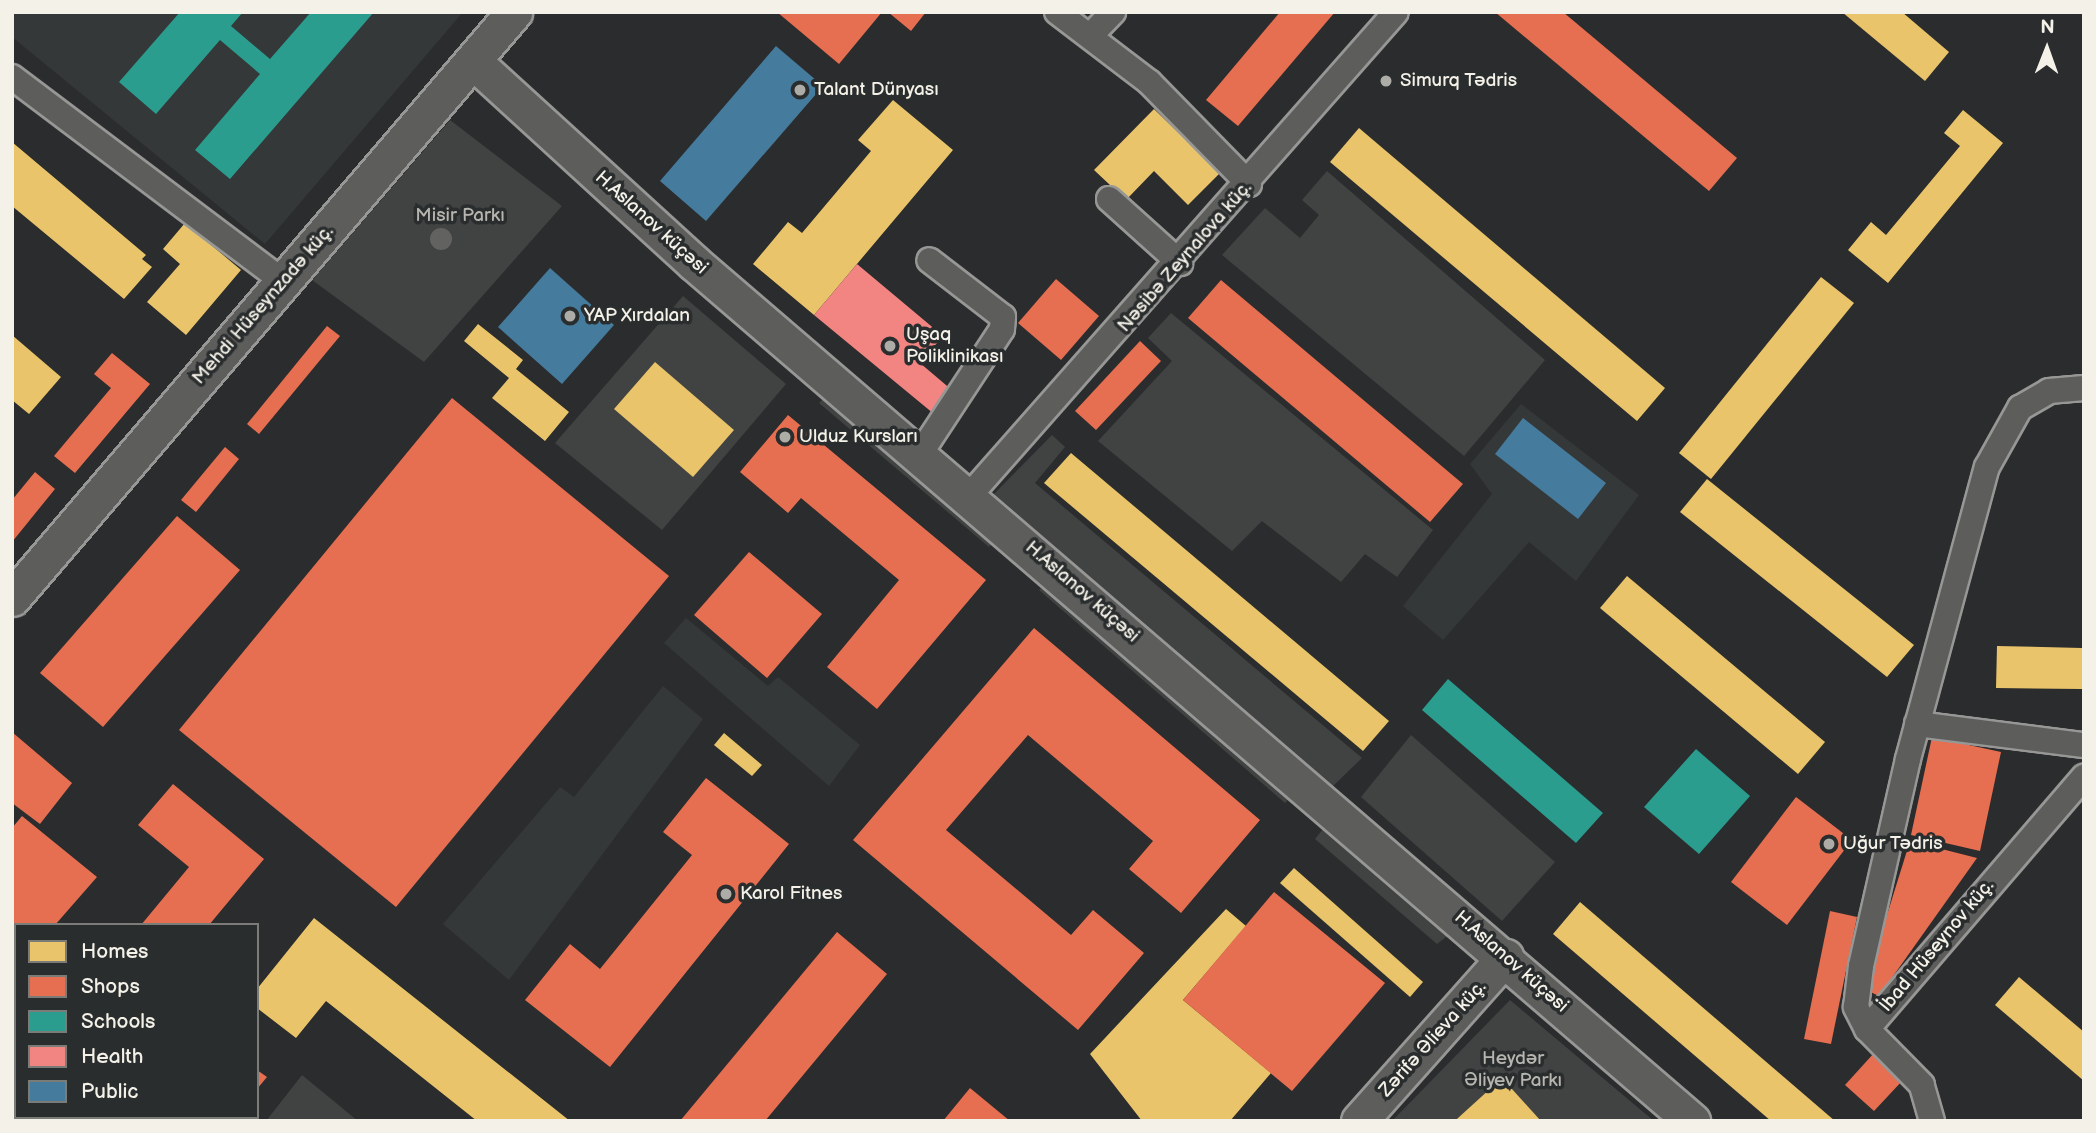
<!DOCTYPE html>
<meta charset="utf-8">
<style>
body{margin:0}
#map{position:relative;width:2096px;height:1133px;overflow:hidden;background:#2b2c2d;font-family:"Balsamiq Sans",sans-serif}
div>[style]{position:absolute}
.built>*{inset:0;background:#353838}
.green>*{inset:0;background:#414242}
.water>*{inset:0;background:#626361}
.round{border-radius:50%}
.homes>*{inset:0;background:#e9c46a}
.shops>*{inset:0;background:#e76f51}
.schools>*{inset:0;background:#2a9d8f}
.health>*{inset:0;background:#f28482}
.public>*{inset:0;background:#457b9d}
.roads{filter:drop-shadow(2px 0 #979796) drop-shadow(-2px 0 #979796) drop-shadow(0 2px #979796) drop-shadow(0 -2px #979796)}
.street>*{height:24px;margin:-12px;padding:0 12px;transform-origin:12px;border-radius:12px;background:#5d5d5c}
.secondary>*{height:35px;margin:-17.5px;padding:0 17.5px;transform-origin:17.5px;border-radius:17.5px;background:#5d5d5c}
.dots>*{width:19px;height:19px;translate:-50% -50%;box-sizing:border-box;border:4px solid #2a2d2e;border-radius:50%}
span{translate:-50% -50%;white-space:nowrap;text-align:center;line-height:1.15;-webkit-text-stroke:7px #2a2d2e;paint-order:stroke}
.poi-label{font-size:19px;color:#f4f1e8}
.left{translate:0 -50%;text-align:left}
.park-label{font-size:19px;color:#b6b5af}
.street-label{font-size:19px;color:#f4f1e8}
.frame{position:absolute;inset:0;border:14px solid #f4f1e8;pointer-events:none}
.legend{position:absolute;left:14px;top:923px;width:245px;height:196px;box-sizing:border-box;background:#2a2d2e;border:2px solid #7b7b78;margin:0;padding:9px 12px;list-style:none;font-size:21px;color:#f4f1e8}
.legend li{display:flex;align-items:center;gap:14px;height:35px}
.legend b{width:35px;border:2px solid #7b7b78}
.north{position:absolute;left:2012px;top:14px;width:70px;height:70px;-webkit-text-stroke:5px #2a2d2e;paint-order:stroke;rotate:1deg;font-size:19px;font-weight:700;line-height:28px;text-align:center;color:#f4f1e8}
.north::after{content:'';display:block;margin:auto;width:24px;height:32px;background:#f4f1e8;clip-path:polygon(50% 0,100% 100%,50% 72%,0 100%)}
</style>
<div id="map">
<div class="built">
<div style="clip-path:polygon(12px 12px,463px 12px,265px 244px,12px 37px)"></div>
<div style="clip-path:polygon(1521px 404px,1639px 495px,1576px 581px,1529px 542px,1443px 640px,1403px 606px,1492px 494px,1470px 464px)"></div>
<div style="clip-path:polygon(686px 618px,768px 686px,778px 677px,860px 745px,829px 786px,664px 643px)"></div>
<div style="clip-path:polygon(663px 686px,703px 719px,509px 980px,443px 924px,560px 787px,574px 797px)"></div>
</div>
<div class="green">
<div style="clip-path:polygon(450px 120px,562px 206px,424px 362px,312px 280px)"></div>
<div style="clip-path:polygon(1327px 171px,1545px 360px,1464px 456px,1222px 255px,1265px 208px,1300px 238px,1319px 215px,1302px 200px)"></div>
<div style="clip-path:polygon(683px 296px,786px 384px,662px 530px,555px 443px)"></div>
<div style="clip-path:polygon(1171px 313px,1433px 530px,1397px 577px,1365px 554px,1341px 582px,1262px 521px,1232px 551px,1098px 441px,1172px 361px,1148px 338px)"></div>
<div style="clip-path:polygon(827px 395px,996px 538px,989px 547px,819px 403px)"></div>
<div style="clip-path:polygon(1052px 435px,1065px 447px,1035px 483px,1362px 758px,1331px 788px,994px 494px)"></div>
<div style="clip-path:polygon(1048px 582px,1294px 793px,1285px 803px,1039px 590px)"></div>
<div style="clip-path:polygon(1411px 735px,1555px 862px,1502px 921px,1361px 797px)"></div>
<div style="clip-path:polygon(1326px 825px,1450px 934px,1437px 944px,1315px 839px)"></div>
<div style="clip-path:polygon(1510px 1000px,1654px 1121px,1392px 1121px)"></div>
<div style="clip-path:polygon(302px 1075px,358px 1121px,266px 1121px)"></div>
</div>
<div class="water">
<div class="round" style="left:430px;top:228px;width:22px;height:22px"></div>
</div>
<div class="homes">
<div style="clip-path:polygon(1842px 12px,1902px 12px,1949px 52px,1925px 81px)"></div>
<div style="clip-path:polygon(893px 100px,953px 150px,814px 315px,753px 264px,788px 222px,802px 233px,871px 151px,858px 140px)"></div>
<div style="clip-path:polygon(1154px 109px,1220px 173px,1188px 205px,1154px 171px,1126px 200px,1094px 170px)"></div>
<div style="clip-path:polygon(1963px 110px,2003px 143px,1888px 283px,1848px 250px,1871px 222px,1886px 235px,1960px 146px,1944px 133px)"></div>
<div style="clip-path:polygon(1359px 128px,1665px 388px,1637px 421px,1330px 162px)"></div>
<div style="clip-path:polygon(12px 142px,146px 255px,142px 259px,152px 267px,124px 299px,12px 206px)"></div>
<div style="clip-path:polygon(185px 223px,241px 270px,186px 335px,147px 302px,180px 264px,163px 249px)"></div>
<div style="clip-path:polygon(1821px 277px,1854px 303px,1711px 479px,1679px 453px)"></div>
<div style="clip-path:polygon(478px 324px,523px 360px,516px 369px,569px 412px,545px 441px,492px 398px,509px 378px,464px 341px)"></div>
<div style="clip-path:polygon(12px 335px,61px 377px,29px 414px,12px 400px)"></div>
<div style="clip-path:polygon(655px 362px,734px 430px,693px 477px,614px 409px)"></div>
<div style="clip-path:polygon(1071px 453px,1389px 721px,1363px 751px,1044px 483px)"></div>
<div style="clip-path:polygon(1707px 479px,1914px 645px,1887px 677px,1680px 512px)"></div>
<div style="clip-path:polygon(1627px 576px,1825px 742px,1798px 774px,1600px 608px)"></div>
<div style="clip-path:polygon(1997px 646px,2082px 648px,2082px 689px,1996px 688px)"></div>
<div style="clip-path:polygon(724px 733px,762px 765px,752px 776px,714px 745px)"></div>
<div style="clip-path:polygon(1294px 868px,1423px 982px,1410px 997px,1280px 883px)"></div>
<div style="clip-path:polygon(1580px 902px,1835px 1121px,1771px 1121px,1553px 934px)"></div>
<div style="clip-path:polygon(1226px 909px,1246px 926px,1183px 1000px,1271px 1073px,1230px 1121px,1142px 1121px,1090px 1054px)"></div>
<div style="clip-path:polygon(314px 918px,570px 1121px,477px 1121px,326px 1001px,296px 1038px,257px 1008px,257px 989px)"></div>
<div style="clip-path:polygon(2019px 977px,2084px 1032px,2084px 1081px,1995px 1005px)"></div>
<div style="clip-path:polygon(1502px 1078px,1541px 1121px,1455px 1121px,1458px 1118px)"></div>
</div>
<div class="shops">
<div style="clip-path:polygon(777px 12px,882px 12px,839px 64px)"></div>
<div style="clip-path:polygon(888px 12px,926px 12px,911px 31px)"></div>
<div style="clip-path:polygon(1280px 12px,1335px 12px,1238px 126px,1206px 100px)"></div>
<div style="clip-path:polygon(1495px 12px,1563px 12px,1737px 158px,1709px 191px)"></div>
<div style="clip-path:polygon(1056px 279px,1099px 316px,1061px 360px,1018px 323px)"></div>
<div style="clip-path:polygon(1221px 280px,1463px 484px,1430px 522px,1188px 318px)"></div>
<div style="clip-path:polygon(327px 326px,340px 336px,259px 434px,247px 424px)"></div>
<div style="clip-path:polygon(1140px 341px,1161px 361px,1096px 430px,1075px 411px)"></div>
<div style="clip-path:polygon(112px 353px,150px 384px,75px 473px,54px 456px,111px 388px,94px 374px)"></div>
<div style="clip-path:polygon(452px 398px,669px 576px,396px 907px,179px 730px)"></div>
<div style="clip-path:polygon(788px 415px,986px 580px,877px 709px,827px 667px,899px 580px,801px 498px,788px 513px,740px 472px)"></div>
<div style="clip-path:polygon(225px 447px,239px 459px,196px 512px,181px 500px)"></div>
<div style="clip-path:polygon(35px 472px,55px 489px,12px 542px,12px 500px)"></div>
<div style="clip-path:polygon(177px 516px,240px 570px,103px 727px,40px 673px)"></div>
<div style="clip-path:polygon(749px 552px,822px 614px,767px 678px,694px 615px)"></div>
<div style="clip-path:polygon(1034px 628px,1260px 820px,1181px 913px,1129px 869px,1153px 841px,1028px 735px,946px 830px,1071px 935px,1093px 910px,1144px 953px,1078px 1030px,853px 840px)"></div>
<div style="clip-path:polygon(12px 732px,72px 783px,40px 824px,12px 803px)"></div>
<div style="clip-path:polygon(1932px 737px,2001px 752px,1980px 851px,1911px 835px)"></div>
<div style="clip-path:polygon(706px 778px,789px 844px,610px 1067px,525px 1000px,570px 944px,600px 969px,692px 855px,663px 832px)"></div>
<div style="clip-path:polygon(173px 784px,264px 859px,209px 925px,141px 925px,189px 867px,138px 825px)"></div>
<div style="clip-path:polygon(1796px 797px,1852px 840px,1787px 925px,1731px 882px)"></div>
<div style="clip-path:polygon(22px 816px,97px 877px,55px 925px,16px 925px,12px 974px,12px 828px)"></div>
<div style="clip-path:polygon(1910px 841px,1977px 858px,1879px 996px,1864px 989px)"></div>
<div style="clip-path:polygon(1274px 892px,1385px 983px,1292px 1091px,1183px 1000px)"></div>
<div style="clip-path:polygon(1830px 911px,1857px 917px,1831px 1044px,1804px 1039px)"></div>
<div style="clip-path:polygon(837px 932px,887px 974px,765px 1121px,680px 1121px)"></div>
<div style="clip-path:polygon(1874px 1053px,1903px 1080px,1874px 1111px,1845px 1085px)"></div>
<div style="clip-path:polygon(257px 1070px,267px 1077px,257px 1089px)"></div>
<div style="clip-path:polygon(970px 1088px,1010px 1121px,943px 1121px)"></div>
<div style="clip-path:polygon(12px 1093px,16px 1117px,46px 1121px,12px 1121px)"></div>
<div style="clip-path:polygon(200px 1117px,235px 1117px,232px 1121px)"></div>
</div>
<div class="schools">
<div style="clip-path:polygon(180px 12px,243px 12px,231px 26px,270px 59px,311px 12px,374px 12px,230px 179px,195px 150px,260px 74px,220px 40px,156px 114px,119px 82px)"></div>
<div style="clip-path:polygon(1448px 679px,1603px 813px,1576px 843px,1422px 710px)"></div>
<div style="clip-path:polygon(1696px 749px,1750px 796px,1699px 854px,1644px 807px)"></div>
</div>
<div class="health">
<div style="clip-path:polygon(857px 264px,943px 336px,920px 363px,953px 391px,934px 414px,814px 315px)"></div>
</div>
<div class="public">
<div style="clip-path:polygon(776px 46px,823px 86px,706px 221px,660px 181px)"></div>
<div style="clip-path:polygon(550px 268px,614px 325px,562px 384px,498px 327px)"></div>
<div style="clip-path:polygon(1523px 418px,1606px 483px,1578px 519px,1495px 454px)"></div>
</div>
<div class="roads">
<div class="street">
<div style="left:1057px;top:12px;width:116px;rotate:37.3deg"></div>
<div style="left:1149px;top:82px;width:143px;rotate:45.6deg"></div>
<div style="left:1091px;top:35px;width:32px;rotate:-46deg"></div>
<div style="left:12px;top:77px;width:339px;rotate:37deg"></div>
<div style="left:1109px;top:199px;width:96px;rotate:42deg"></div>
<div style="left:920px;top:454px;width:149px;rotate:-56.7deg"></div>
<div style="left:1002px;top:329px;width:12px;rotate:-85deg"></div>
<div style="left:1003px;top:317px;width:93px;rotate:-142.4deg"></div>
<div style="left:969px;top:496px;width:645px;rotate:-48.58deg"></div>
<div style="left:1917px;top:724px;width:168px;rotate:7.2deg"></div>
<div style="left:1867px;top:1029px;width:25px;rotate:-117deg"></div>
<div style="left:1856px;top:1007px;width:41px;rotate:-83deg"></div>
<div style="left:1861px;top:966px;width:212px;rotate:-77.2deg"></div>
<div style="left:1908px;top:759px;width:302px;rotate:-74.9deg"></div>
<div style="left:1987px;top:467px;width:68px;rotate:-60.8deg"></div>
<div style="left:2020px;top:408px;width:34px;rotate:-30deg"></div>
<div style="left:2049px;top:391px;width:35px;rotate:-5deg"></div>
<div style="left:1932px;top:1121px;width:37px;rotate:-106deg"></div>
<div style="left:1922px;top:1085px;width:78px;rotate:-134.5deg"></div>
<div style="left:1867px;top:1029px;width:333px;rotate:-49.3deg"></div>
</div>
<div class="secondary">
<div style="left:473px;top:61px;width:298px;rotate:42.4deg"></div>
<div style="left:693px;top:262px;width:1318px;rotate:40.69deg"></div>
<div style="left:12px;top:598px;width:772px;rotate:-49.41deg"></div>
<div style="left:1359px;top:1121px;width:220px;rotate:-48.3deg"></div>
</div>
</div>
<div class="dots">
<div style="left:1386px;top:81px;background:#aeaca7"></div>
<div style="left:800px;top:90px;background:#aeaca7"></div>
<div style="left:570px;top:316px;background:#aeaca7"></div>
<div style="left:890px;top:346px;background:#aeaca7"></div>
<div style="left:785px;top:437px;background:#aeaca7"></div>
<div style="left:1829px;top:844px;background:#aeaca7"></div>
<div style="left:726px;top:894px;background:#aeaca7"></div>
</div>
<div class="poi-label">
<span class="left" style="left:1400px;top:81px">Simurq Tədris</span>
<span class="left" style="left:814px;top:90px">Talant Dünyası</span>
<span class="left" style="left:584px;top:316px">YAP Xırdalan</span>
<span class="left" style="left:906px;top:346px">Uşaq<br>Poliklinikası</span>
<span class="left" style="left:799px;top:437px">Ulduz Kursları</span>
<span class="left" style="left:1843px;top:844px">Uğur Tədris</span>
<span class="left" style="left:740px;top:894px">Karol Fitnes</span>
</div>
<div class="park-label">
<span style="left:460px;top:216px">Misir Parkı</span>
<span style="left:1513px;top:1070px">Heydər<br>Əliyev Parkı</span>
</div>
<div class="street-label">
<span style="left:651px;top:223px;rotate:42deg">H.Aslanov küçəsi</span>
<span style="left:1185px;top:257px;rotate:-49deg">Nəsibə Zeynalova küç.</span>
<span style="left:263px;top:305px;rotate:-49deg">Mehdi Hüseynzadə küç.</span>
<span style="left:1082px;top:592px;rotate:41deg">H.Aslanov küçəsi</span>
<span style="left:1937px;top:946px;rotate:-50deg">İbad Hüseynov küç.</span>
<span style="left:1511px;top:962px;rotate:41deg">H.Aslanov küçəsi</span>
<span style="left:1433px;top:1039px;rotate:-48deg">Zərifə Əlieva küç.</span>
</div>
<div class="frame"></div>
<ul class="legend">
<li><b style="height:19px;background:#e9c46a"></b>Homes</li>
<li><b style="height:19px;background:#e76f51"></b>Shops</li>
<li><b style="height:19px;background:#2a9d8f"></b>Schools</li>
<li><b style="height:19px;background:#f28482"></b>Health</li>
<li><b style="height:19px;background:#457b9d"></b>Public</li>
</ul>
<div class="north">N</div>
</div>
